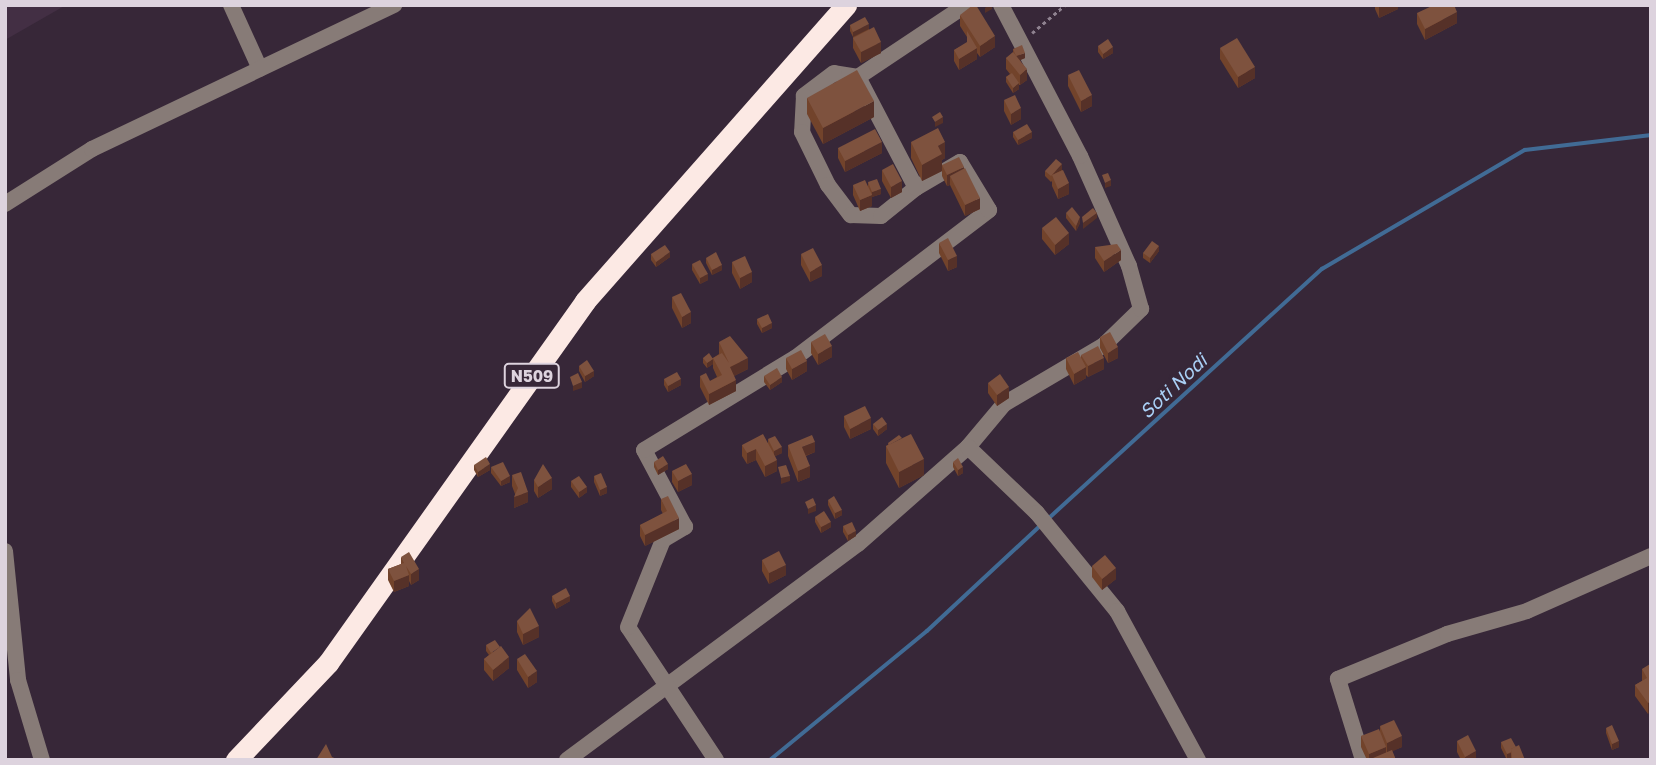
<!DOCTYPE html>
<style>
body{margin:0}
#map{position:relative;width:1656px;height:765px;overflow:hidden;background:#372738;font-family:"Golos Text",sans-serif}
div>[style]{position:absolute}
.built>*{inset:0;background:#432f44}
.stream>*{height:3.5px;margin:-1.75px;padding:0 1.75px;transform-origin:1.75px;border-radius:1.75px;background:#416b95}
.path>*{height:2.5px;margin-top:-1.25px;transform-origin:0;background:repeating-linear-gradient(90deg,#8f8290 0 3.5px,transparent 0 7px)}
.minor>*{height:16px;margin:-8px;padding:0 8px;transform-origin:8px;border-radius:8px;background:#877b77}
.highway>*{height:21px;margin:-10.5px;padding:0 10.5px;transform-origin:10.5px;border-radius:10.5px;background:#fce9e4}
.wall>*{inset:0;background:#72432b}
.shaded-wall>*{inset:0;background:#563128}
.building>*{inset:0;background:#7e523e}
span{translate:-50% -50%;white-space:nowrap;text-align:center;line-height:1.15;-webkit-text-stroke:5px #372738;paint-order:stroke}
.shield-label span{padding:2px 5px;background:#372738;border:2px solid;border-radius:5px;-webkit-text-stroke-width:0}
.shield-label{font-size:16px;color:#ddd3de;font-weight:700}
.water-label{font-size:19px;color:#aad0f6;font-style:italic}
.frame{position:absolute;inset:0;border:7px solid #ddd3de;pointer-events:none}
</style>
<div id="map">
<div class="built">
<div style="clip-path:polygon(5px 5px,66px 5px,5px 40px)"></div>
</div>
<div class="stream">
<div style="left:1048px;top:519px;width:371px;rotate:-42.4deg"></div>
<div style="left:1322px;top:269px;width:235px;rotate:-30.4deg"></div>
<div style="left:1525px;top:150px;width:127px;rotate:-6.8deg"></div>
<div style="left:770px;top:760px;width:203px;rotate:-39.4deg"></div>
<div style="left:927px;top:631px;width:157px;rotate:-42.9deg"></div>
</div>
<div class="path">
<div style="left:1032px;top:33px;width:43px;rotate:-40.3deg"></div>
</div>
<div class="minor">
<div style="left:231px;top:5px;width:70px;rotate:65.6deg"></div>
<div style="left:858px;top:77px;width:24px;rotate:-171deg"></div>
<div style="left:834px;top:73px;width:38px;rotate:143deg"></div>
<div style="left:804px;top:96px;width:36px;rotate:93deg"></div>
<div style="left:802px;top:132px;width:59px;rotate:63.9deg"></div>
<div style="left:828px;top:185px;width:38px;rotate:53deg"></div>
<div style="left:851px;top:215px;width:30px;rotate:2deg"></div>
<div style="left:881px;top:216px;width:45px;rotate:-38.7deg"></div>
<div style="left:5px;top:204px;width:103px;rotate:-32.3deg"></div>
<div style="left:92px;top:149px;width:335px;rotate:-25.5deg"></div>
<div style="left:968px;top:447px;width:56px;rotate:-50.1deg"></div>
<div style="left:1004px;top:404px;width:116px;rotate:-30.5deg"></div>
<div style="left:1104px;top:345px;width:52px;rotate:-44.2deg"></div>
<div style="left:1141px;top:309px;width:45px;rotate:-105.6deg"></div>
<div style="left:1129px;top:266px;width:120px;rotate:-114deg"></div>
<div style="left:1080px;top:156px;width:170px;rotate:-117.6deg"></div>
<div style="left:5px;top:551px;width:130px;rotate:84.2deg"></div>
<div style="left:18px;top:680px;width:84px;rotate:73.3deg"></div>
<div style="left:567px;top:760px;width:362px;rotate:-36.6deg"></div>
<div style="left:858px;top:544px;width:147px;rotate:-41.4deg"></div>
<div style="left:968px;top:447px;width:95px;rotate:43.7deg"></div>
<div style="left:1037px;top:513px;width:127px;rotate:50.8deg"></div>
<div style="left:1117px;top:611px;width:170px;rotate:61.5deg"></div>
<div style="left:716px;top:760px;width:159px;rotate:-123.5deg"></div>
<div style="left:628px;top:627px;width:94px;rotate:-68.1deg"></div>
<div style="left:663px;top:540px;width:26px;rotate:-31deg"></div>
<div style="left:685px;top:527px;width:87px;rotate:-118deg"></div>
<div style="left:644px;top:450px;width:177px;rotate:-31.4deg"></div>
<div style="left:795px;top:358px;width:244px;rotate:-37.3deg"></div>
<div style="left:989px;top:210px;width:56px;rotate:-121.1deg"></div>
<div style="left:960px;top:162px;width:51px;rotate:149.4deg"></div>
<div style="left:916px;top:188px;width:125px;rotate:-117.6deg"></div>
<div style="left:858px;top:77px;width:130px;rotate:-33.7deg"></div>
<div style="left:1363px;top:760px;width:85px;rotate:-107.2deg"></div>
<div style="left:1338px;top:679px;width:118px;rotate:-22.4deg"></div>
<div style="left:1447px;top:634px;width:83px;rotate:-16deg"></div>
<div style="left:1527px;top:611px;width:136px;rotate:-23.9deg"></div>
</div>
<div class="highway">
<div style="left:236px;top:760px;width:134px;rotate:-46.5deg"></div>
<div style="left:328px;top:663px;width:444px;rotate:-54.6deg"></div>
<div style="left:585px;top:301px;width:395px;rotate:-48.6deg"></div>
</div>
<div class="wall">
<div style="clip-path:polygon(1375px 5px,1398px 5px,1398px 9px,1379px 18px,1375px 9px)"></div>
<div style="clip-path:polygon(1417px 13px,1457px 23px,1425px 40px,1417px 24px)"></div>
<div style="clip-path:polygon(960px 15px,995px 47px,980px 57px,977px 53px,977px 59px,959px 70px,954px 61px,954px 50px,967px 43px,967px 37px,960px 26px)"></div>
<div style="clip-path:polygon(850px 25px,869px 29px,881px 53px,861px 63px,853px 48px,853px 37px,850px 31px)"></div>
<div style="clip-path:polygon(1098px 46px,1113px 53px,1103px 59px,1098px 52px)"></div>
<div style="clip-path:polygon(1220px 48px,1255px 78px,1238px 88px,1220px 59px)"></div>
<div style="clip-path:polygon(1013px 49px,1025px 58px,1020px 60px,1027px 80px,1020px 85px,1019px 85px,1019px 89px,1013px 93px,1006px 82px,1006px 77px,1010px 74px,1006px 69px,1006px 58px,1013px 53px)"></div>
<div style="clip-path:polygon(1068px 75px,1092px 106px,1081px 112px,1068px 86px)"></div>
<div style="clip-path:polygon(807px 98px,874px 117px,823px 144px,807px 114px)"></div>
<div style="clip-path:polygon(1004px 100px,1021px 119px,1011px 125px,1004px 111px)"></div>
<div style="clip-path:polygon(1013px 132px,1032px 138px,1018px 145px,1013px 137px)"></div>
<div style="clip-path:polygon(911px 142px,945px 158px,942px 160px,942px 165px,964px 169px,980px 209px,965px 216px,950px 185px,947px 186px,942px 176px,942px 171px,922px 181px,911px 158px)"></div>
<div style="clip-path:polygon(838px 148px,882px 153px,845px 172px,838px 158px)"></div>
<div style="clip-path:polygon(882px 170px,902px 192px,891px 198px,882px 181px)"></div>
<div style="clip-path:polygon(1062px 170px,1069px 194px,1058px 199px,1052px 186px,1052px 181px,1051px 182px,1045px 176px,1045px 171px)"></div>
<div style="clip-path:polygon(868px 182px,881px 194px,872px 197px,872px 196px,872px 206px,860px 211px,853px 195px,853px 185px,868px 188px)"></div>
<div style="clip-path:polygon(1066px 213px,1080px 223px,1076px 231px,1066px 218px)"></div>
<div style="clip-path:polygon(1042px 228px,1069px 244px,1055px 255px,1042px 239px)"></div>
<div style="clip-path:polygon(939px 243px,957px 267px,948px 271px,939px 253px)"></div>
<div style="clip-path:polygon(1095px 247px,1121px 260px,1104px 272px,1095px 258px)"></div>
<div style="clip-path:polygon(1159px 251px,1150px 263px,1143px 258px,1143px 253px)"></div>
<div style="clip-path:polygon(651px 254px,670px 257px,656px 267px,651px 260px)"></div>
<div style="clip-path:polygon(801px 254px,822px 276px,810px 282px,801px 265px)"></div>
<div style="clip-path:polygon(706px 258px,722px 270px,712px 275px,706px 263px)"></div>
<div style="clip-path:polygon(732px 262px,752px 282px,740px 289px,732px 273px)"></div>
<div style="clip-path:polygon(692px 264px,708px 280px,700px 284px,692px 270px)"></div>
<div style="clip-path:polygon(672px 297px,691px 323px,682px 328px,672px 308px)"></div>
<div style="clip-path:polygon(757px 319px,772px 328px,762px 333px,757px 324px)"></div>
<div style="clip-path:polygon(1100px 337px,1118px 358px,1108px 363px,1100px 348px)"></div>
<div style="clip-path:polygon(719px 342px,748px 369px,734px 376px,736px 391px,709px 405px,700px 387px,700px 376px,710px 381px,717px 377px,713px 368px,713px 364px,707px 368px,703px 363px,703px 358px,713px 358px,719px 354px)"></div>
<div style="clip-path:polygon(811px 342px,832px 357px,818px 365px,811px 353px)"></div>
<div style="clip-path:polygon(1081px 355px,1104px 369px,1088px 377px,1086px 375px,1086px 378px,1074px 385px,1066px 369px,1066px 358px,1081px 358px)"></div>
<div style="clip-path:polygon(786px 358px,807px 371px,792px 380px,786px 369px)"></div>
<div style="clip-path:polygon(579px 366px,594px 376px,585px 382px,579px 371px)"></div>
<div style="clip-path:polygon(764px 376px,782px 382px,770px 390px,764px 382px)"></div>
<div style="clip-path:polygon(664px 379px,681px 385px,668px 392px,664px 385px)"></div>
<div style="clip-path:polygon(988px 383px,1009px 398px,997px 406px,988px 393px)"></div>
<div style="clip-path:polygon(844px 416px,871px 429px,850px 439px,844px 427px)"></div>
<div style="clip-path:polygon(873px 424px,887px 429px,878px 436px,873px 429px)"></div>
<div style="clip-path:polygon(768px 439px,782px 453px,775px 456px,777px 471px,765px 477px,756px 460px,747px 464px,742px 456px,742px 445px,768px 443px)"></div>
<div style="clip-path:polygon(888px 443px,924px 475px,899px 488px,886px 463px,886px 446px,888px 445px)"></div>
<div style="clip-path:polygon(788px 445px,815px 452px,806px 456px,810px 477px,798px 482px,788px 456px)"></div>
<div style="clip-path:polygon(654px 462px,668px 469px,658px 475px,654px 467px)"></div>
<div style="clip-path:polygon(953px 462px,963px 473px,958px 476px,953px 467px)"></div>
<div style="clip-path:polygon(474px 465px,490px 470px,478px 477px,474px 470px)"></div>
<div style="clip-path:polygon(491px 467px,510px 482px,501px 486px,491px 473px)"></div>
<div style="clip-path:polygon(672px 471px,692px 485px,678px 492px,672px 482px)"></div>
<div style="clip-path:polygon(512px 475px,528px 502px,514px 508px,515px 494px,512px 486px)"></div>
<div style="clip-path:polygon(594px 476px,607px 493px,600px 496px,594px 482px)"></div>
<div style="clip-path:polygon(534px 480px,552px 489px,538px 498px,534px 491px)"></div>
<div style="clip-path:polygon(571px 481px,587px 492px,579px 498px,571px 487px)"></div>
<div style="clip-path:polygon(661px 499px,679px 529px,645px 546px,640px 536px,640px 525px,663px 514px,661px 510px)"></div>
<div style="clip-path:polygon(828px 500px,842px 515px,835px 519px,828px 505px)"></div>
<div style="clip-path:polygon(815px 517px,831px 527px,821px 533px,815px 522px)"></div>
<div style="clip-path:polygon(843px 526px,856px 536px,848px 541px,843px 532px)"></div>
<div style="clip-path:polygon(401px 557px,419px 580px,411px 585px,409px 581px,409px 586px,394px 592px,388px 580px,388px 569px,401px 564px)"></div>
<div style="clip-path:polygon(762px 560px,786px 575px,769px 584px,762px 571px)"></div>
<div style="clip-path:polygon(1092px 566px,1116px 579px,1102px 590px,1092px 577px)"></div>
<div style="clip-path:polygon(552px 596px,570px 601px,556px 609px,552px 601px)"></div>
<div style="clip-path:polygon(517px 621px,539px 637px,523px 645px,517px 632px)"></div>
<div style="clip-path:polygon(486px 645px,509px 668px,493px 681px,484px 670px,484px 659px,489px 655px,486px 651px)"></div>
<div style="clip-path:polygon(517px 659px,537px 682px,528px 688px,517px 670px)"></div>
<div style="clip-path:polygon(1651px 666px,1648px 714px,1635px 696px,1635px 685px,1642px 681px,1642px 669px)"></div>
<div style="clip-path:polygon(1380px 726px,1402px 747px,1392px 751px,1396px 760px,1367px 760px,1361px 747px,1361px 736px,1380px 732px)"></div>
<div style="clip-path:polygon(1606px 728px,1619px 747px,1612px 750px,1606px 733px)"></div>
<div style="clip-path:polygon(1457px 741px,1476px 760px,1461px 760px,1457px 752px)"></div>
<div style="clip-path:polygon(1501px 742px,1516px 747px,1525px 760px,1511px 760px,1511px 758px,1507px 760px,1501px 748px)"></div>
</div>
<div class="shaded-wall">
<div style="clip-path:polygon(989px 5px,992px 5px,992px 9px,985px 13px,985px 8px)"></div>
<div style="clip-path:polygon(1382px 5px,1398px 5px,1398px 9px,1379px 18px,1379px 7px)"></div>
<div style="clip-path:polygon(1457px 12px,1457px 23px,1425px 40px,1425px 29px)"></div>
<div style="clip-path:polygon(869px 24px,869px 29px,853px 37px,853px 32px)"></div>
<div style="clip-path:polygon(995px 36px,995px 47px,980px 57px,980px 46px)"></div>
<div style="clip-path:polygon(881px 42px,881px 53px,861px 63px,861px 52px)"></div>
<div style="clip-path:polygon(1113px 47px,1113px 53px,1103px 59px,1103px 54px)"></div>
<div style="clip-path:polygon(977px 48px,977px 59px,959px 70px,959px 59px)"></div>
<div style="clip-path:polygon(1025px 53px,1025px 58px,1016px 62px,1016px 56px)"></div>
<div style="clip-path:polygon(1255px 67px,1255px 78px,1238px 88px,1238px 77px)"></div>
<div style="clip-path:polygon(1027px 69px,1027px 80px,1020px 85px,1020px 75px)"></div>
<div style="clip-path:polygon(1019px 83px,1019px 89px,1013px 93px,1013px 88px)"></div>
<div style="clip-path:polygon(1092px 95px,1092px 106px,1081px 112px,1081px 101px)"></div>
<div style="clip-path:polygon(874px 101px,874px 117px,823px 144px,823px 128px)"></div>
<div style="clip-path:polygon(1021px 108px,1021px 119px,1011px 125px,1011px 114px)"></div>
<div style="clip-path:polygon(943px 117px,943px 123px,935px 127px,935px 122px)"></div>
<div style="clip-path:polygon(1032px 132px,1032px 138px,1018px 145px,1018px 140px)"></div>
<div style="clip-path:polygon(882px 142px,882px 153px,845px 172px,845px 161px)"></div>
<div style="clip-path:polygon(945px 142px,945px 158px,942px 160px,942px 171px,922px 181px,922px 165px,938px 146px)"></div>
<div style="clip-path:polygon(1062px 164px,1062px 170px,1052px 175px)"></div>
<div style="clip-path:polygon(964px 167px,964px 178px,950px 176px,950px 185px,947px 186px,947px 175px)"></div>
<div style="clip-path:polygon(1111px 180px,1111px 186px,1105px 188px,1105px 183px)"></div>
<div style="clip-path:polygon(902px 181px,902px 192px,891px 198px,891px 187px)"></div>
<div style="clip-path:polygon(1069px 183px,1069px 194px,1058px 199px,1058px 189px)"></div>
<div style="clip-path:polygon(881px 189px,881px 194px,872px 197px,872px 192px)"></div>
<div style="clip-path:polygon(872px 195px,872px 206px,860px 211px,860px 200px)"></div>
<div style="clip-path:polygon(980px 198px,980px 209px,965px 216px,965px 205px)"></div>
<div style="clip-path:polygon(1097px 213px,1097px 218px,1083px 229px,1083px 223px)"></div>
<div style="clip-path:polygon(1080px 217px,1080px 223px,1076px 231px,1076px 226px)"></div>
<div style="clip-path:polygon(1069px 233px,1069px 244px,1055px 255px,1055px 245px)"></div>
<div style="clip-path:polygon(1159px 246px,1159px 251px,1150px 263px,1150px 258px)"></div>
<div style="clip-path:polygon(1121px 250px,1121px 260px,1104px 272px,1104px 261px)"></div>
<div style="clip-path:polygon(670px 252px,670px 257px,656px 267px,656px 262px)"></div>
<div style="clip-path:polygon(957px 256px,957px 267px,948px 271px,948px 260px)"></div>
<div style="clip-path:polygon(722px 265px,722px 270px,712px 275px,712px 270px)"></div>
<div style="clip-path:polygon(822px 265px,822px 276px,810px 282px,810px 272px)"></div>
<div style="clip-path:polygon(752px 272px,752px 282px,740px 289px,740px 278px)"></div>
<div style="clip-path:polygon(708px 274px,708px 280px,700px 284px,700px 278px)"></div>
<div style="clip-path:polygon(691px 312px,691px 323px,682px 328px,682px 317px)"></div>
<div style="clip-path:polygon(772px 323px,772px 328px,762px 333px,762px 328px)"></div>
<div style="clip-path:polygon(832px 346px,832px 357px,818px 365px,818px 354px)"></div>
<div style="clip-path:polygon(1118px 347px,1118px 358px,1108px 363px,1108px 353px)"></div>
<div style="clip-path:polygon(748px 358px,748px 369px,730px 378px,730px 367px)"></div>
<div style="clip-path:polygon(1104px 358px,1104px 369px,1088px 377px,1088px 366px)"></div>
<div style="clip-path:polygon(713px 359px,713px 364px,707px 368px,707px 363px)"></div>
<div style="clip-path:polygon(807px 361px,807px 371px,792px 380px,792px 369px)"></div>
<div style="clip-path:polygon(1086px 367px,1086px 378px,1074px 385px,1074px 374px)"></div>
<div style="clip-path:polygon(594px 371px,594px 376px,585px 382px,585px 376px)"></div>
<div style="clip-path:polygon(782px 377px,782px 382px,770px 390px,770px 385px)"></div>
<div style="clip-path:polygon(681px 379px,681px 385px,668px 392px,668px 386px)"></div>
<div style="clip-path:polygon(736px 380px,736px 391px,709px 405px,709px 394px)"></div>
<div style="clip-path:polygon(582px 382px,582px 388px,573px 391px,573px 386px)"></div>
<div style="clip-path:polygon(1009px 387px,1009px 398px,997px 406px,997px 395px)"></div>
<div style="clip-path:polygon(871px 418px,871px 429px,850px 439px,850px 429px)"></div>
<div style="clip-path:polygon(887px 424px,887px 429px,878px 436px,878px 430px)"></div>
<div style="clip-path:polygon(815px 442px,815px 452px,802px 457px,802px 447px)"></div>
<div style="clip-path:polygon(782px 447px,782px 453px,774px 457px,774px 451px)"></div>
<div style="clip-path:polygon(756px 449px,756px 460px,747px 464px,747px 453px)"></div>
<div style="clip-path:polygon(924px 459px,924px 475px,899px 488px,899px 472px)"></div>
<div style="clip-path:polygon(777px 460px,777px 471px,765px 477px,765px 466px)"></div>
<div style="clip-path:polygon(490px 464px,490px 470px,478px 477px,478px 472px)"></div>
<div style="clip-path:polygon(668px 464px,668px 469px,658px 475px,658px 470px)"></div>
<div style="clip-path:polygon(810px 466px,810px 477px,798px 482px,798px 471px)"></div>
<div style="clip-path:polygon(963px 467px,963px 473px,958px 476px,958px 470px)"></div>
<div style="clip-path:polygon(692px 474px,692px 485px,678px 492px,678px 481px)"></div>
<div style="clip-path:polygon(510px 476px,510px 482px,501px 486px,501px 481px)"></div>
<div style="clip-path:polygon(790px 476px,790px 481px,781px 484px,781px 478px)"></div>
<div style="clip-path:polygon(552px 478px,552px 489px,538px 498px,538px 487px)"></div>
<div style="clip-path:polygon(587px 487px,587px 492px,579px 498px,579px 492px)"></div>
<div style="clip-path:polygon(607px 487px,607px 493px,600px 496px,600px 490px)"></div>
<div style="clip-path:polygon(528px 492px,528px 502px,514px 508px,514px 497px)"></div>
<div style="clip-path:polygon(816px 505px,816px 511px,808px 514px,808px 509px)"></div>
<div style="clip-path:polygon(842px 510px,842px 515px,835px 519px,835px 513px)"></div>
<div style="clip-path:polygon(679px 518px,679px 529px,645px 546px,645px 535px)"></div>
<div style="clip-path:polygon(831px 522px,831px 527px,821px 533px,821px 527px)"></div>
<div style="clip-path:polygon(856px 531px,856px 536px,848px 541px,848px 535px)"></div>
<div style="clip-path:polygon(786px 565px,786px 575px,769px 584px,769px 573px)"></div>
<div style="clip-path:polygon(1116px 568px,1116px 579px,1102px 590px,1102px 579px)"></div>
<div style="clip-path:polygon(419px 569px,419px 580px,411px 585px,411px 574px)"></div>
<div style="clip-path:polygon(409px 575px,409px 586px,394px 592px,394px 581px)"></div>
<div style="clip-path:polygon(570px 596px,570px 601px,556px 609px,556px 603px)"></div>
<div style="clip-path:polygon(539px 626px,539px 637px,523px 645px,523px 634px)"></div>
<div style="clip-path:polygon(509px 657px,509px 668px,493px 681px,493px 670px)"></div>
<div style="clip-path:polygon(537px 671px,537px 682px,528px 688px,528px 677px)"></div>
<div style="clip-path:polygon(1651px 701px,1651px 712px,1648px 714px,1648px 703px)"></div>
<div style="clip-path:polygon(1402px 736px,1402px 747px,1387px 754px,1387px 743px)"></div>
<div style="clip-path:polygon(1619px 741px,1619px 747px,1612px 750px,1612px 744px)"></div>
<div style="clip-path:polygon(1386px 747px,1386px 758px,1373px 758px,1373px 760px,1369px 760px,1369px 754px)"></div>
<div style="clip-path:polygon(1476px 751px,1476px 760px,1465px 760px,1465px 757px)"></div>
<div style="clip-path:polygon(1511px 753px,1511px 758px,1507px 760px,1507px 754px)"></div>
</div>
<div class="building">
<div style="clip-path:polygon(973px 5px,976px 5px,995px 36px,980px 46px,960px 15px)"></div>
<div style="clip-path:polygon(1434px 5px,1454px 5px,1457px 12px,1425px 29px,1417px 13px)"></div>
<div style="clip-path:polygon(865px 17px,869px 24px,853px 32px,850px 25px)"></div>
<div style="clip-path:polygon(874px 27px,881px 42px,861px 52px,853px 38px)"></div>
<div style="clip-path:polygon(967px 31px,977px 48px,959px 59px,954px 50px,967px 42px)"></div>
<div style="clip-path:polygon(1237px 38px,1255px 67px,1238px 77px,1220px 48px)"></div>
<div style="clip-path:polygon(1108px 39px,1113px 47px,1103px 54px,1098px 46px)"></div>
<div style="clip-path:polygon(1022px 45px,1025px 53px,1016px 56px,1013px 49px)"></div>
<div style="clip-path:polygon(1013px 52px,1027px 69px,1020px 75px,1006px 58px)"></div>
<div style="clip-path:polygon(857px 70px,874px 101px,823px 128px,807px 98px)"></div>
<div style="clip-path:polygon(1079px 70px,1092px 95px,1081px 101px,1068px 75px)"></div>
<div style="clip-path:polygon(1012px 73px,1019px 83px,1013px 88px,1006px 77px)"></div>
<div style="clip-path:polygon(1015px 95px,1021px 108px,1011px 114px,1004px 100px)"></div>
<div style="clip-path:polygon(940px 112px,943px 117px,935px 122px,932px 117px)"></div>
<div style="clip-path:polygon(1027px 124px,1032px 132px,1018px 140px,1013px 132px)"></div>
<div style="clip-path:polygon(938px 128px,945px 142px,938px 146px,942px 154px,922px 165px,911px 142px)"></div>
<div style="clip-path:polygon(875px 129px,882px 142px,845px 161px,838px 148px)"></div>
<div style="clip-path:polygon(959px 157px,964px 167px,947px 175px,942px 165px)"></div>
<div style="clip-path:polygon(1056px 159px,1062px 164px,1051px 176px,1045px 171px)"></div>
<div style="clip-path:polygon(893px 164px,902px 181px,891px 187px,882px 170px)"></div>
<div style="clip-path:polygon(965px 168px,980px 198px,965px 205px,950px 176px)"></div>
<div style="clip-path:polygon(1063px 170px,1069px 183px,1058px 189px,1052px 175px)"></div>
<div style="clip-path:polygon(1108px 173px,1111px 180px,1105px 183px,1102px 175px)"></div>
<div style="clip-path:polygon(877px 179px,881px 189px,872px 192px,868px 182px)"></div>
<div style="clip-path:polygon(865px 180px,872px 195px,860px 200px,853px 185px)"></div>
<div style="clip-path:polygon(1072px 207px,1080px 217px,1076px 226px,1066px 213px)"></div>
<div style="clip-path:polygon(1093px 208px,1097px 213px,1083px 223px,1082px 217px)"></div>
<div style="clip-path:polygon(1056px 217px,1069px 233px,1055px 245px,1042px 228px)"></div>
<div style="clip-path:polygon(948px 238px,957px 256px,948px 260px,939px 243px)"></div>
<div style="clip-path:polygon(1152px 241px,1159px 246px,1150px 258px,1143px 253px)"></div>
<div style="clip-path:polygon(1117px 244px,1121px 250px,1104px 261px,1095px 247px)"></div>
<div style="clip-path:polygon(665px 245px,670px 252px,656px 262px,651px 254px)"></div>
<div style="clip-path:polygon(813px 248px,822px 265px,810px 272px,801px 254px)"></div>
<div style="clip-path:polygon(716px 252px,722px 265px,712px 270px,706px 258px)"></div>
<div style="clip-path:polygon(745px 256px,752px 272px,740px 278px,732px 262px)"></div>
<div style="clip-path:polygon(700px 260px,708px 274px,700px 278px,692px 264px)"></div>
<div style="clip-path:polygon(681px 293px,691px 312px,682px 317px,672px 297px)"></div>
<div style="clip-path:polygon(768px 314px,772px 323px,762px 328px,757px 319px)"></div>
<div style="clip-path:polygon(1110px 332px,1118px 347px,1108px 353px,1100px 337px)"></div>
<div style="clip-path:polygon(825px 334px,832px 346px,818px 354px,811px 342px)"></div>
<div style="clip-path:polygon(730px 336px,748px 358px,730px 367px,736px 380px,709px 394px,700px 376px,706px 373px,710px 381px,722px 375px,713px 358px,722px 353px,729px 363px,719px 342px)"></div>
<div style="clip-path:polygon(1098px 346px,1104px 358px,1088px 366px,1081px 355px)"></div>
<div style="clip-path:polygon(801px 350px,807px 361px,792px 369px,786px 358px)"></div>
<div style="clip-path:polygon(1078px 352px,1086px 367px,1074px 374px,1066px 358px)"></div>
<div style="clip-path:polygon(709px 353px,713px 359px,707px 363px,703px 358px)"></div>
<div style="clip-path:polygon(587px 360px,594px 371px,585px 376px,579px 366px)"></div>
<div style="clip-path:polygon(777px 368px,782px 377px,770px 385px,764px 376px)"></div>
<div style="clip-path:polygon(677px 372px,681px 379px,668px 386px,664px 379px)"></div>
<div style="clip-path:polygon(578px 373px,582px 382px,573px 386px,570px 377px)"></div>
<div style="clip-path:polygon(1000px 374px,1009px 387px,997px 395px,988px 383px)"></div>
<div style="clip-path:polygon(865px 406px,871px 418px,850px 429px,844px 416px)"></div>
<div style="clip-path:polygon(882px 417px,887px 424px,878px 430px,873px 424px)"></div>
<div style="clip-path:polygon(763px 434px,777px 460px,765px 466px,756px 449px,747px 453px,742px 445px)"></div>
<div style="clip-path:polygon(911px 434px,924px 459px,899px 472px,886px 446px)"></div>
<div style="clip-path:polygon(812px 435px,815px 442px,802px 447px,810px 466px,798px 471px,788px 445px)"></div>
<div style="clip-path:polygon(899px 435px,902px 438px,889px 445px,888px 443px)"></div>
<div style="clip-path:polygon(775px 436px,782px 447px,774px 451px,768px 439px)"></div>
<div style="clip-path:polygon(663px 456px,668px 464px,658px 470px,654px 462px)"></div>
<div style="clip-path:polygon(486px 457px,490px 464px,478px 472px,474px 465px)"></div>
<div style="clip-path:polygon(958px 458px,963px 467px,958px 470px,953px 462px)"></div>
<div style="clip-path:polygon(503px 462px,510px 476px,501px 481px,491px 467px)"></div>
<div style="clip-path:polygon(543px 464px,552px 478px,538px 487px,534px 480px)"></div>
<div style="clip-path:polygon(686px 464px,692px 474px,678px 481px,672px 471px)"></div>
<div style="clip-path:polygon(786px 465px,790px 476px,781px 478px,778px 467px)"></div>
<div style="clip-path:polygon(521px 472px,528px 492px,514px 497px,518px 488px,512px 475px)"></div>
<div style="clip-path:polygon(601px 473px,607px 487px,600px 490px,594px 476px)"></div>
<div style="clip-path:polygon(579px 476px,587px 487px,579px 492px,571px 481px)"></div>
<div style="clip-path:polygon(668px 496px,679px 518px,645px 535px,640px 525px,667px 511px,661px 499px)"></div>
<div style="clip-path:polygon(834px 496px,842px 510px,835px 513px,828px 500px)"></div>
<div style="clip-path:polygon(813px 498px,816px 505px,808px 509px,805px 502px)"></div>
<div style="clip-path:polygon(824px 511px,831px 522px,821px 527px,815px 517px)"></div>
<div style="clip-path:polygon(852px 522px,856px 531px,848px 535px,843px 526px)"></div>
<div style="clip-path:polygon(779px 551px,786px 565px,769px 573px,762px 560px)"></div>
<div style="clip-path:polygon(409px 552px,419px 569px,411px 574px,406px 566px,409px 575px,394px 581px,388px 569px,404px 563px,401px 557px)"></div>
<div style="clip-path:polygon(1105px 555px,1116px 568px,1102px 579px,1092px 566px)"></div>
<div style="clip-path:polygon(566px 588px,570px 596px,556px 603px,552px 596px)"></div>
<div style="clip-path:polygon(530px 608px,539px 626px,523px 634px,517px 621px)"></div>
<div style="clip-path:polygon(495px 640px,500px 647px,491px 653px,486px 645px)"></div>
<div style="clip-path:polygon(501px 646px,509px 657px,493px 670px,484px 659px)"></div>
<div style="clip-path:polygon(525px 654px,537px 671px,528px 677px,517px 659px)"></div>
<div style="clip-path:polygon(1650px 664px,1651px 666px,1651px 701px,1648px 703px,1635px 685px,1647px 678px,1642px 669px)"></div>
<div style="clip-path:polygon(1394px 720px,1402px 736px,1387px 743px,1380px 726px)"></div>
<div style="clip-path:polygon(1612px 725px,1619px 741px,1612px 744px,1606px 728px)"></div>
<div style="clip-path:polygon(1379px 729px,1386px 747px,1369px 754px,1361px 736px)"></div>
<div style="clip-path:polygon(1468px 735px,1476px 751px,1465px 757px,1457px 741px)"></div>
<div style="clip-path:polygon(1511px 738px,1516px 747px,1511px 749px,1511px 752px,1507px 754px,1501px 742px)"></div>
<div style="clip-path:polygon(326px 744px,332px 757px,339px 760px,316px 760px)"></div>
<div style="clip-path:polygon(1519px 745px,1525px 760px,1512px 760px,1511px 749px)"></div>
<div style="clip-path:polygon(1392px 750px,1396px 760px,1374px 760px,1373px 758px)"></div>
</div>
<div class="shield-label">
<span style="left:532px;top:376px">N509</span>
</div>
<div class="water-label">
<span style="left:1173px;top:386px;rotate:-43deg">Soti Nodi</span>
</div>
<div class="frame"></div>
</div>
